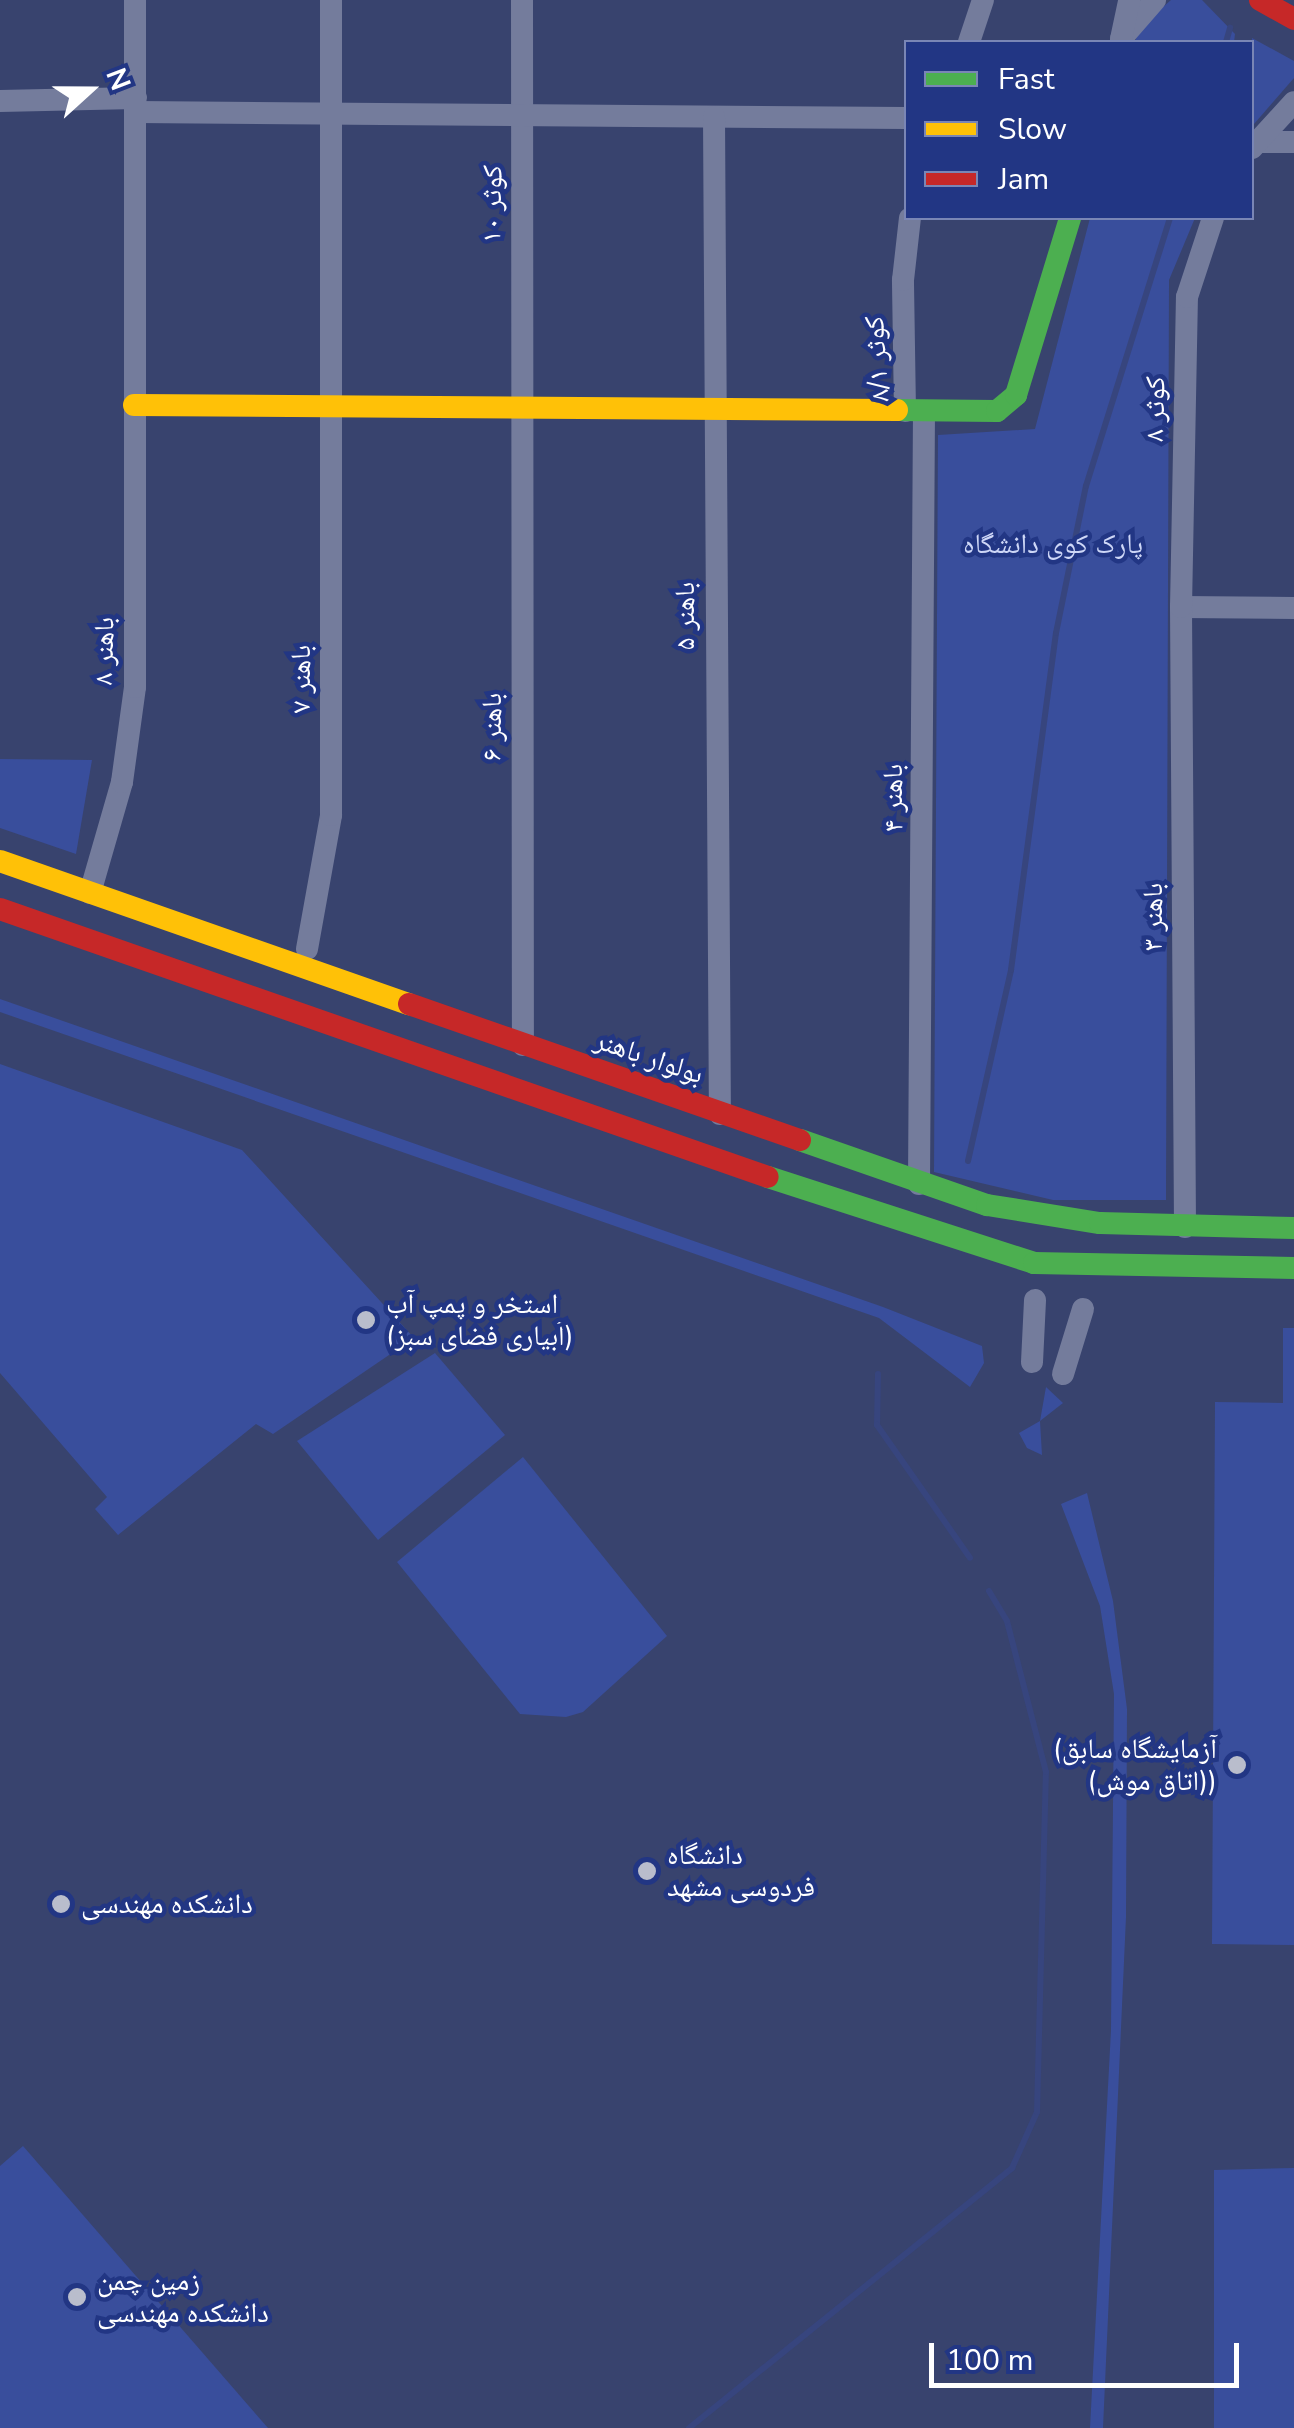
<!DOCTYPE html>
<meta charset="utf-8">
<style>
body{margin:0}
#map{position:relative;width:1294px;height:2428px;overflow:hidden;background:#38436e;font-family:"Nunito Sans","Noto Naskh Arabic",sans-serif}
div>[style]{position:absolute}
.green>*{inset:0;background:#394e9c}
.stream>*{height:6px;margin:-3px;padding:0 3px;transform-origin:3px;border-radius:3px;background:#37457e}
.street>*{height:22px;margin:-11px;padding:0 11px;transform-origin:11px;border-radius:11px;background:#747c9c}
.fast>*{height:22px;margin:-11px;padding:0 11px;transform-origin:11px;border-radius:11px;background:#4caf50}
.slow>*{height:22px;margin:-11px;padding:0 11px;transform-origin:11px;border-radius:11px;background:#ffc107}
.jam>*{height:22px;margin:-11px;padding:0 11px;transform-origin:11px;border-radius:11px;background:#c62828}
.dots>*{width:28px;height:28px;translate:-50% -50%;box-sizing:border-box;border:5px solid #223684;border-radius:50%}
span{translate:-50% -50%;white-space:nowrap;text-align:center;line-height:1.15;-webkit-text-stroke:9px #223684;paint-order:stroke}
.street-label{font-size:28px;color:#fff}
.park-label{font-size:28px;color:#ced7f7}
.poi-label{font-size:28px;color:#fff}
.left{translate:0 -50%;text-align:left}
.right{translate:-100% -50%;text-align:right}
.legend{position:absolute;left:904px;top:40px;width:350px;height:180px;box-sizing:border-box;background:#223684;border:2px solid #7a86b5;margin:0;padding:12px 18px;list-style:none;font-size:30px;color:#fff}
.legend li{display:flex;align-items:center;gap:20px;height:50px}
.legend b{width:50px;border:2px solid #7a86b5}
.north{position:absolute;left:40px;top:40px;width:100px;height:100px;-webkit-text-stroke:8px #223684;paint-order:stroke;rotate:69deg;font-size:28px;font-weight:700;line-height:40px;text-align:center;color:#fff}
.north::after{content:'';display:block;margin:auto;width:35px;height:45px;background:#fff;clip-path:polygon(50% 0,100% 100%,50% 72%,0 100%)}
.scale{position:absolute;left:929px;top:2343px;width:310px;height:45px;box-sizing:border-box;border:5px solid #fff;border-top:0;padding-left:12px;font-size:30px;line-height:35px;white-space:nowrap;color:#fff;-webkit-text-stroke:8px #223684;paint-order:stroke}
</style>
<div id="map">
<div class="green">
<div style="clip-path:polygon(1171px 0,1202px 0,1235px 34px,1234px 42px,1135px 42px,1139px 28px)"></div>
<div style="clip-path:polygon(1252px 38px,1294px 61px,1294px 78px,1254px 124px)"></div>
<div style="clip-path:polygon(1090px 218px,1195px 218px,1169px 280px,1166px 1200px,1053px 1200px,934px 1172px,938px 435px,1035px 429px)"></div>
<div style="clip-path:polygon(0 759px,92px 760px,76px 854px,0 828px)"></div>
<div style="clip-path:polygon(0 999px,883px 1307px,982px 1346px,984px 1363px,970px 1387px,879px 1318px,0 1012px)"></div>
<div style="clip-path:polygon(0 1064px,242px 1150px,414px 1338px,273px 1434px,256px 1424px,118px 1535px,95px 1509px,107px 1497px,0 1373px)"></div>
<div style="clip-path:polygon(1283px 1328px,1294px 1328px,1294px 1945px,1212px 1944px,1215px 1402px,1283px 1403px)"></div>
<div style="clip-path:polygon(435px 1353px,505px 1435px,378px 1540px,297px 1441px)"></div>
<div style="clip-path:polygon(1046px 1387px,1063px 1403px,1040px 1421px,1042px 1455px,1027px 1448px,1019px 1433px,1040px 1421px)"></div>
<div style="clip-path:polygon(523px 1457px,667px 1636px,583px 1712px,566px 1717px,520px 1714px,397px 1562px)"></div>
<div style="clip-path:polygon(1087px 1493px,1113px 1601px,1127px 1709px,1126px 1917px,1103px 2428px,1090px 2428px,1111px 2030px,1114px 1694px,1100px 1606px,1061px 1504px)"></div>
<div style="clip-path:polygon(23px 2146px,268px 2428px,0 2428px,0 2166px)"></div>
<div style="clip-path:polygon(1294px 2168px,1294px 2428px,1214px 2428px,1214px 2170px)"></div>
</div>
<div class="stream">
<div style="left:1226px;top:42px;width:15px;rotate:-74deg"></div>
<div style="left:968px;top:1161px;width:196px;rotate:-77.3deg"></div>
<div style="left:1011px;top:970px;width:340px;rotate:-82.4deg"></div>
<div style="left:1056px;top:633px;width:150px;rotate:-78.5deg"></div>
<div style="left:1086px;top:486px;width:281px;rotate:-72.6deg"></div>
<div style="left:878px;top:1374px;width:51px;rotate:91.1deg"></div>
<div style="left:877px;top:1425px;width:162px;rotate:55deg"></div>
<div style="left:689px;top:2428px;width:415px;rotate:-38.8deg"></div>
<div style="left:1012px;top:2168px;width:61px;rotate:-65.9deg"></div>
<div style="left:1037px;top:2112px;width:340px;rotate:-88.5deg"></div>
<div style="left:1046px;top:1772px;width:156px;rotate:-104.5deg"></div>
<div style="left:1007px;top:1621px;width:35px;rotate:-121deg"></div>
</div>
<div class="street">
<div style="left:522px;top:0;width:1045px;rotate:89.95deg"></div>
<div style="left:1121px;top:39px;width:52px;rotate:-48.9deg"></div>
<div style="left:1121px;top:39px;width:40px;rotate:-78deg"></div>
<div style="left:969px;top:42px;width:44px;rotate:-71.6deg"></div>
<div style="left:0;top:101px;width:136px;rotate:-1.3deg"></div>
<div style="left:136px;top:112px;width:770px;rotate:0.45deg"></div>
<div style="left:714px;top:117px;width:997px;rotate:89.66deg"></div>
<div style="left:1257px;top:142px;width:37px"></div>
<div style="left:1252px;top:148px;width:62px;rotate:-47.6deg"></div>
<div style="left:905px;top:411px;width:131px;rotate:-90.9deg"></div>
<div style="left:903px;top:280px;width:62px;rotate:-83.6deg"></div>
<div style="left:1181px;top:607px;width:113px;rotate:0.5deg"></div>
<div style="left:90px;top:893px;width:116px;rotate:-73.9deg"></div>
<div style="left:122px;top:782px;width:96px;rotate:-82.2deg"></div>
<div style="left:135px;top:687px;width:687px;rotate:-90deg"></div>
<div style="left:307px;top:949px;width:136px;rotate:-79.8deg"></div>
<div style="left:331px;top:815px;width:815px;rotate:-90deg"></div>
<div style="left:919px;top:1184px;width:771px;rotate:-89.63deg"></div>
<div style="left:1185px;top:1227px;width:620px;rotate:-90.37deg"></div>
<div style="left:1181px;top:607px;width:310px;rotate:-88.9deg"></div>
<div style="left:1187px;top:297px;width:83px;rotate:-71.8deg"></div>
<div style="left:1032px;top:1362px;width:62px;rotate:-87.2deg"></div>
<div style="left:1063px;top:1374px;width:68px;rotate:-72.9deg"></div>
</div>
<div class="fast">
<div style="left:897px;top:410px;width:100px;rotate:0.6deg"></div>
<div style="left:997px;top:411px;width:25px;rotate:-40deg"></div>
<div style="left:1016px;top:395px;width:185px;rotate:-73deg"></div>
<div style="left:800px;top:1140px;width:198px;rotate:19.2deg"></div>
<div style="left:987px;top:1205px;width:114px;rotate:9.1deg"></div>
<div style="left:1100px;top:1223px;width:194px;rotate:1.5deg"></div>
<div style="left:768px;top:1177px;width:280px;rotate:17.9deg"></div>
<div style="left:1034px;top:1263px;width:260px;rotate:1.1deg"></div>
</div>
<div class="slow">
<div style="left:134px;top:405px;width:763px;rotate:0.38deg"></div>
<div style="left:0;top:861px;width:433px;rotate:19.3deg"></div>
</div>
<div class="jam">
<div style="left:1260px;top:0;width:39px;rotate:29deg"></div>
<div style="left:0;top:909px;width:813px;rotate:19.24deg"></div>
<div style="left:409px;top:1004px;width:414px;rotate:19.2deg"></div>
</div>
<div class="dots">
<div style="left:366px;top:1320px;background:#b9bdcc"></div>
<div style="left:1237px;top:1765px;background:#b9bdcc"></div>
<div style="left:647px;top:1871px;background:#b9bdcc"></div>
<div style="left:61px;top:1904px;background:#b9bdcc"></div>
<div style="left:77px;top:2297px;background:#b9bdcc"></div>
</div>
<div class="street-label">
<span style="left:492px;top:204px;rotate:-89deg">کوثر ۱۰</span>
<span style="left:877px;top:359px;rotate:-94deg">کوثر ۸/۱</span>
<span style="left:1155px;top:409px;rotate:-89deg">کوثر ۸</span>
<span style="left:685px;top:616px;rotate:-90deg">باهنر ۵</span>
<span style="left:104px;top:651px;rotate:-89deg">باهنر ۸</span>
<span style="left:301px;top:679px;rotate:-90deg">باهنر ۷</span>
<span style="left:492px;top:727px;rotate:-90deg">باهنر ۶</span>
<span style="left:893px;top:798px;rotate:-90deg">باهنر ۴</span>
<span style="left:1153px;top:917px;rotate:-90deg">باهنر ۳</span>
<span style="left:649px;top:1057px;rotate:19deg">بولوار باهنر</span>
</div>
<div class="park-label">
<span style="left:1053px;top:544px">پارک کوی دانشگاه</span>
</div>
<div class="poi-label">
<span class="left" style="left:386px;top:1320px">استخر و پمپ آب<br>(آبیاری فضای سبز)</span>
<span class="right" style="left:1217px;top:1765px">(آزمایشگاه سابق<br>(اتاق موش))</span>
<span class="left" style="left:667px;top:1871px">دانشگاه<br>فردوسی مشهد</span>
<span class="left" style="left:81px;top:1904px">دانشکده مهندسی</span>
<span class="left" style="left:97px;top:2297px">زمین چمن<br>دانشکده مهندسی</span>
</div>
<ul class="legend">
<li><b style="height:12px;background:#4caf50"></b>Fast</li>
<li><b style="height:12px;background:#ffc107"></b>Slow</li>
<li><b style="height:12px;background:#c62828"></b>Jam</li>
</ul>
<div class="north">N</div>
<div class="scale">100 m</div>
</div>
